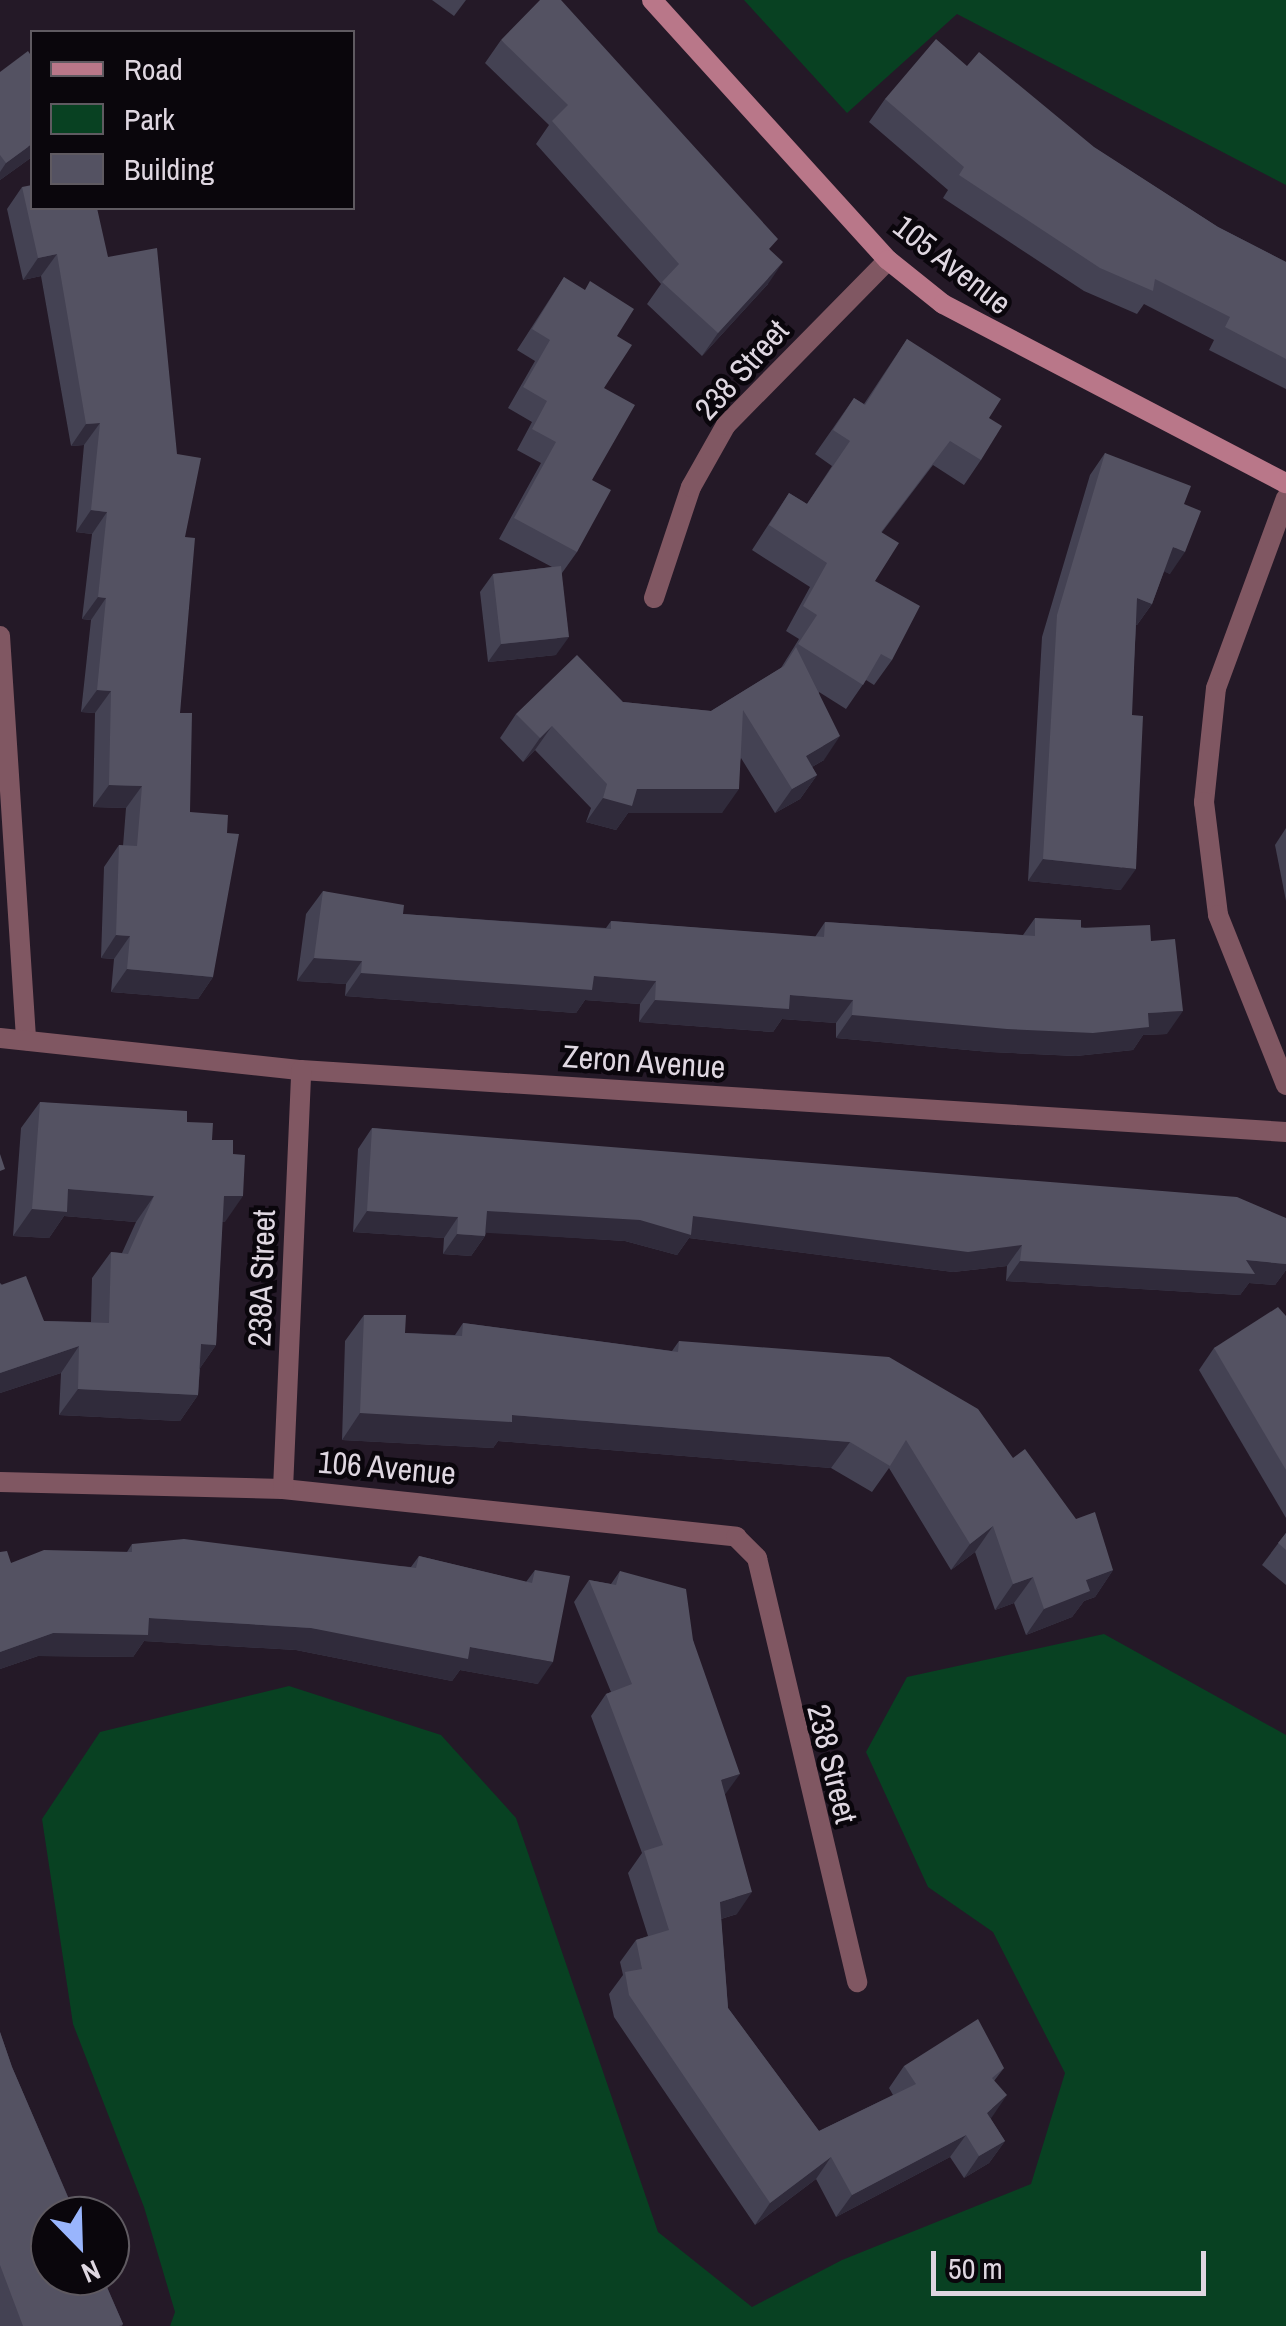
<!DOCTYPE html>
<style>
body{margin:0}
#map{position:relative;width:1286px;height:2326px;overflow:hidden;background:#241927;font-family:"Archivo Narrow",sans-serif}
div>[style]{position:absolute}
.green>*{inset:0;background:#084122}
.street>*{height:20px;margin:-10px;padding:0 10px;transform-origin:10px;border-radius:10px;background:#805762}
.secondary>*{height:20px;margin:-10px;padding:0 10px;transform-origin:10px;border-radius:10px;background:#b97789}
.wall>*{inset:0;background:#444253}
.shaded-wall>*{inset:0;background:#302b3b}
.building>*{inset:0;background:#545262}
span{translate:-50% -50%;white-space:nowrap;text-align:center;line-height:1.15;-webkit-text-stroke:9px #0a060c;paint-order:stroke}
.street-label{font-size:32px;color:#dfd7e1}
.legend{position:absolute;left:30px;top:30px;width:325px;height:180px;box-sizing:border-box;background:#0a060c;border:2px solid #5f5a61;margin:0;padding:12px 18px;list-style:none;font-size:30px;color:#dfd7e1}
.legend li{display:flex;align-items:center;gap:20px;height:50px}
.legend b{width:50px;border:2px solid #5f5a61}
.north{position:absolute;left:30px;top:2196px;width:100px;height:100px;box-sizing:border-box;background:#0a060c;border:2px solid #5f5a61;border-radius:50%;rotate:157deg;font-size:28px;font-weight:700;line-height:40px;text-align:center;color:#dfd7e1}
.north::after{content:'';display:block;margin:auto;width:35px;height:45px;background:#99b5fd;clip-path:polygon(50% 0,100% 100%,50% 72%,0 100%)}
.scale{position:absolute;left:931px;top:2251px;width:275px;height:45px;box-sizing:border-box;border:5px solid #dfd7e1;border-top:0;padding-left:12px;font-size:30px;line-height:35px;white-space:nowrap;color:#dfd7e1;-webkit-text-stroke:8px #0a060c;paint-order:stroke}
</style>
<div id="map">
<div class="green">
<div style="clip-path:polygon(744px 0,1286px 0,1286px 185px,957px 14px,847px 113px)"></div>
<div style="clip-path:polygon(1104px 1634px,1286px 1735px,1286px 2326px,170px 2326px,175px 2312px,144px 2207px,73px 2024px,42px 1819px,100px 1732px,289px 1686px,441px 1735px,516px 1818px,658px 2232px,752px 2307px,842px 2260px,1031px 2184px,1065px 2073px,993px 1932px,928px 1887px,866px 1752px,907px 1677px)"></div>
</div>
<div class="street">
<div style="left:1286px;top:498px;width:202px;rotate:110.2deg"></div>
<div style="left:1216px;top:688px;width:115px;rotate:96deg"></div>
<div style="left:1204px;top:802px;width:114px;rotate:82.9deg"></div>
<div style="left:1218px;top:915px;width:183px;rotate:68.2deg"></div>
<div style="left:654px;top:598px;width:117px;rotate:-71.6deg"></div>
<div style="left:691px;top:487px;width:71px;rotate:-60.6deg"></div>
<div style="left:726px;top:425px;width:231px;rotate:-45.5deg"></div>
<div style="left:0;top:636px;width:405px;rotate:86.3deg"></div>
<div style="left:0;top:1038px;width:303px;rotate:6.1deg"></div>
<div style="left:301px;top:1070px;width:987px;rotate:3.6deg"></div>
<div style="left:0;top:1482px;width:283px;rotate:1.4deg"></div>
<div style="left:283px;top:1489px;width:456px;rotate:6deg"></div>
<div style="left:736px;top:1537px;width:30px;rotate:45deg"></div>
<div style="left:757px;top:1558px;width:436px;rotate:76.7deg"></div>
<div style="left:283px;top:1489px;width:419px;rotate:-87.5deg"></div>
</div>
<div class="secondary">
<div style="left:652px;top:0;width:351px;rotate:47.8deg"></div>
<div style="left:888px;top:260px;width:70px;rotate:38.7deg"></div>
<div style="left:943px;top:304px;width:387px;rotate:27.6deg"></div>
</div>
<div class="wall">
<div style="clip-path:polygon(432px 0,466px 0,454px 16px)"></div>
<div style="clip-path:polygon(501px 40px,770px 250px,768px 284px,702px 356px,647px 304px,661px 284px,536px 144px,549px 125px,485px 63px)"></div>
<div style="clip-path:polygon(967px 66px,1218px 227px,1286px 262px,1286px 389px,1209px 350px,1214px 340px,1144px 304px,1137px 314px,1084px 291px,943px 198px,948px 190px,869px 122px,885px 99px)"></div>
<div style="clip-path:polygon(0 72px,32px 157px,0 180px)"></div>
<div style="clip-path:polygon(22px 187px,108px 257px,185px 537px,180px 713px,190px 812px,213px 977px,198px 999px,111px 992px,114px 959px,101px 958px,104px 867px,119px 845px,123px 846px,126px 808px,93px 807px,95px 713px,81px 712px,91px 620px,82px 619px,92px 534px,76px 532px,84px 445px,71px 446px,41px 276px,23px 280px,7px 209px)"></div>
<div style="clip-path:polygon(564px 277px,617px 336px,604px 388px,592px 480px,577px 552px,562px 573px,556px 655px,488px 662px,480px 592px,493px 574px,552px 567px,499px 539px,541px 463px,517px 450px,532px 422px,508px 408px,535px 361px,517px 350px)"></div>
<div style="clip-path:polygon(907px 339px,989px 418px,981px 460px,964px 485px,933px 465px,882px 532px,875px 581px,892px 660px,874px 685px,866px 680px,846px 709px,819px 692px,824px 760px,812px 767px,817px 775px,800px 799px,775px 813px,741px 758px,722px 813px,628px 813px,616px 830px,586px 822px,591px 808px,535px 750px,523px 762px,500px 738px,516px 714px,623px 702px,711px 711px,781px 668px,799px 639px,786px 631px,810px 587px,752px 550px,789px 493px,807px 504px,832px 466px,815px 454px,854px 398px,864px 404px)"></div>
<div style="clip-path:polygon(1105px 453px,1184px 504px,1170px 574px,1164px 571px,1152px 604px,1137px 625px,1136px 625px,1121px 890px,1028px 881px,1042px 637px,1090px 475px)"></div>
<div style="clip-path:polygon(1286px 828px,1286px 901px,1275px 845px)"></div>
<div style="clip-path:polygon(323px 891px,403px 914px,606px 928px,611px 921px,815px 937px,825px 922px,1023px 935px,1035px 918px,1151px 941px,1167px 1034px,1143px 1035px,1133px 1050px,1076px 1056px,990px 1052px,836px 1038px,836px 1023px,782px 1019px,773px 1032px,639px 1022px,640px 1004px,585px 1000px,576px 1013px,345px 996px,346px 984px,297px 981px,306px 914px)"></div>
<div style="clip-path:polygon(40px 1102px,187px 1122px,212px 1140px,225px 1222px,222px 1222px,216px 1345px,200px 1368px,198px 1395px,180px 1421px,59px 1415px,61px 1373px,0 1393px,0 1283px,44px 1321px,91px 1322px,92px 1278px,111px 1252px,122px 1253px,136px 1222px,64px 1216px,49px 1238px,13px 1236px,21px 1128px)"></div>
<div style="clip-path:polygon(372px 1128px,1286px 1218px,1286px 1270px,1275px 1285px,1249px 1283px,1240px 1295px,1006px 1281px,1007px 1266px,953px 1272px,689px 1238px,677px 1255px,625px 1241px,486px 1232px,485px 1236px,471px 1256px,443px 1254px,444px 1238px,353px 1232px,358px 1149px)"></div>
<div style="clip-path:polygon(364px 1315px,405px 1333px,455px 1335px,463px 1323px,672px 1351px,679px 1341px,1013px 1458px,1113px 1570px,1095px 1597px,1084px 1601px,1072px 1617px,1026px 1635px,1014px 1603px,995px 1610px,975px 1552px,951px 1570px,889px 1468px,872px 1492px,831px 1468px,498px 1441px,493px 1448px,342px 1440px,345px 1341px)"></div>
<div style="clip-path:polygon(1286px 1316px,1286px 1518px,1199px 1370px,1214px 1348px)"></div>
<div style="clip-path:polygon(1286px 1533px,1286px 1585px,1262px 1565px)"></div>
<div style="clip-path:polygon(132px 1544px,411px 1567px,419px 1556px,526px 1582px,535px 1570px,538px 1684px,460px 1670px,452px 1681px,296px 1650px,144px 1641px,133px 1657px,38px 1656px,0 1669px,0 1552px,11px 1563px,127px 1552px)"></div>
<div style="clip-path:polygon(620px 1571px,693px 1640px,725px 1795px,737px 1914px,721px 1919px,728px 2008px,819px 2131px,893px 2095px,889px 2088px,904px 2066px,1004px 2068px,994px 2081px,991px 2119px,1005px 2141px,989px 2163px,964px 2178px,950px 2157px,836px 2217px,816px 2179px,755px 2225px,614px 2017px,609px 1994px,623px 1975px,620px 1962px,636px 1940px,648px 1936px,628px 1873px,642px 1853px,591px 1716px,606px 1694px,611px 1692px,574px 1602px,589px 1580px,611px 1584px)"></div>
<div style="clip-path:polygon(0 2032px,12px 2067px,123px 2324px,122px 2326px,0 2326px)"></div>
</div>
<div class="shaded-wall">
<div style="clip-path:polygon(32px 144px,32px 157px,0 180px,0 172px,6px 163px)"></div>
<div style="clip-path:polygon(57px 254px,41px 276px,23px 280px,38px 258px)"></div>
<div style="clip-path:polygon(783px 262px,768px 284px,702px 356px,718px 333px)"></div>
<div style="clip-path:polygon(100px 423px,84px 445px,71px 446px,86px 424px)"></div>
<div style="clip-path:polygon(91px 510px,107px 512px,92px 534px,76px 532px)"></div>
<div style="clip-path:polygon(1173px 547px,1185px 552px,1170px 574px,1158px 569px)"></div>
<div style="clip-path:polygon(98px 597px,106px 598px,91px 620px,82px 619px)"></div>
<div style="clip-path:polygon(1137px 598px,1152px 604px,1137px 625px,1122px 620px)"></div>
<div style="clip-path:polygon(569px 637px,556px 655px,488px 662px,501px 644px)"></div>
<div style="clip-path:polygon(97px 690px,111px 691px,95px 713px,81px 712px)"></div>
<div style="clip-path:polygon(552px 726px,535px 750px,523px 762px,540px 738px)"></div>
<div style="clip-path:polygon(840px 736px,824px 760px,789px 780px,806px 756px)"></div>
<div style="clip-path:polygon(817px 775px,800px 799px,775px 813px,792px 789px)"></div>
<div style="clip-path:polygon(109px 785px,142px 786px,126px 808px,93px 807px)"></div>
<div style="clip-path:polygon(637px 789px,739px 789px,722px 813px,628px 813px,616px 830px,586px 822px,603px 798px)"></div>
<div style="clip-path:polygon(1043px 859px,1136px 869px,1121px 890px,1028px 881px)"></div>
<div style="clip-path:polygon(116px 935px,130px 936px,114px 959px,101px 958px)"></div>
<div style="clip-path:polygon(314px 958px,362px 961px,346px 984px,297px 981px)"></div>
<div style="clip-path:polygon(127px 969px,213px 977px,198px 999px,111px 992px)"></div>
<div style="clip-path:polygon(361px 973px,594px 976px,656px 981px,640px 1004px,585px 1000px,576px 1013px,345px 996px)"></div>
<div style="clip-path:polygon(790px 995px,853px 1000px,836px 1023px,782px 1019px,773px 1032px,639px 1022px,655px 1000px)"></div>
<div style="clip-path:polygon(1183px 1011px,1167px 1034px,1143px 1035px,1133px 1050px,1076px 1056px,990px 1052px,836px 1038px,852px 1015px,1148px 1013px)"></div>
<div style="clip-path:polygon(68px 1189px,154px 1196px,136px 1222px,64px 1216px,49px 1238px,13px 1236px,32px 1209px)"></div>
<div style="clip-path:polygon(224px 1196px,243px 1196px,225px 1222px,205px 1222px)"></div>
<div style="clip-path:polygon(367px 1211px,458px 1217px,444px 1238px,353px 1232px)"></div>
<div style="clip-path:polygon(487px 1211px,693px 1216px,1022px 1245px,1007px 1266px,953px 1272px,689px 1238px,677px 1255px,625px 1241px,473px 1232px)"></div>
<div style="clip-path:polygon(457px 1234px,485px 1236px,471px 1256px,443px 1254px)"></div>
<div style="clip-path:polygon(1246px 1260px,1286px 1264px,1286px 1270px,1275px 1285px,1249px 1283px,1240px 1295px,1006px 1281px,1020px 1261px)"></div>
<div style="clip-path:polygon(201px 1344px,216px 1345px,198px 1371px)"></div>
<div style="clip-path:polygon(79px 1346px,61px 1373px,0 1393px,0 1373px)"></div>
<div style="clip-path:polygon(78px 1389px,198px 1395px,180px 1421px,59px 1415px)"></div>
<div style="clip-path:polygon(360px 1413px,512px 1415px,850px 1442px,831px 1468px,498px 1441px,493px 1448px,342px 1440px)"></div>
<div style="clip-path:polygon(993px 1526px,975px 1552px,951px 1570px,970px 1544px)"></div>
<div style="clip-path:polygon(1113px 1570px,1095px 1597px,1084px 1601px,1072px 1617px,1026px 1635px,1044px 1609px,1086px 1580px)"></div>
<div style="clip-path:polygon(1033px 1577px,1014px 1603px,995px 1610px,1013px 1584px)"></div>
<div style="clip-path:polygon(149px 1618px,311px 1628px,470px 1647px,553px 1662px,538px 1684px,460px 1670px,452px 1681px,296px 1650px,144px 1641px,133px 1657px,38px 1656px,0 1669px,0 1652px,53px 1633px)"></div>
<div style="clip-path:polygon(740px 1774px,724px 1796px,721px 1780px)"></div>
<div style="clip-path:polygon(752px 1892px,737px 1914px,704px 1924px,720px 1902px)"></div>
<div style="clip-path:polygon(1007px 2095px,992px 2117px,972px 2135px,987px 2113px)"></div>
<div style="clip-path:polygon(966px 2135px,950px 2157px,836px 2217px,852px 2195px)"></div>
<div style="clip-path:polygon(1005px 2141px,989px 2163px,964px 2178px,979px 2156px)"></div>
<div style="clip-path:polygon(831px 2157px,816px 2179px,755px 2225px,770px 2203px)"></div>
</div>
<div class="building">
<div style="clip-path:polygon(540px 0,561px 0,778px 239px,769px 249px,783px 262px,718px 333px,662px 282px,679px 264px,552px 121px,568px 105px,501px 40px)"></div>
<div style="clip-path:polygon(936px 39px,967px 66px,979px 52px,1094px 147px,1218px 227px,1286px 262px,1286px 359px,1225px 327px,1230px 317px,1155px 279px,1153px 291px,1100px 268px,959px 175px,964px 167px,885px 99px)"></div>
<div style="clip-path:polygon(28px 51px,32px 57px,32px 144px,6px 163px,0 155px,0 72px)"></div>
<div style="clip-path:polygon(32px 185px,32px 208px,97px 208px,108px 257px,157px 248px,177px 454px,201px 458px,185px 537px,195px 538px,180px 713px,192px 713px,190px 812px,228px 815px,227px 833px,239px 834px,213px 977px,127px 969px,130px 936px,116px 935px,119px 845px,137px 846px,142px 786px,109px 785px,111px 691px,97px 690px,106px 598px,98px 597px,107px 512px,91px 510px,100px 423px,86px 424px,57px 254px,38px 258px,22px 187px)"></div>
<div style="clip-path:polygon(564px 277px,585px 290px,590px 281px,634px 309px,617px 336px,632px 345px,604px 388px,635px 405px,592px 480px,611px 490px,577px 552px,514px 518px,556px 442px,532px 429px,547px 401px,523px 387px,550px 340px,532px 329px)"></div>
<div style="clip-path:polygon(907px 339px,1001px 399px,989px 418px,1002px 426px,981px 460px,950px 441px,881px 532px,899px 543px,875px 581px,920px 606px,892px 660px,881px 654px,863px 685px,798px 644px,817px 615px,803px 606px,827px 563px,769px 525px,789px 493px,807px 504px,850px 441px,833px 430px,854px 398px,865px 405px)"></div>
<div style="clip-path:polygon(1105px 453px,1191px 486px,1184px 504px,1201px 511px,1185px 552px,1173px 547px,1152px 604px,1137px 598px,1132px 715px,1143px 716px,1136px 869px,1043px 859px,1057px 615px)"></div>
<div style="clip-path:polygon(561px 566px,569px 637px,501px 644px,493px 574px)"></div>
<div style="clip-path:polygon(796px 647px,840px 736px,806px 756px,817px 775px,792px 789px,743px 710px,739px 789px,637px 789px,632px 806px,603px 798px,607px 784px,552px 726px,540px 738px,516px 714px,577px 655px,623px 702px,711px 711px,784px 666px)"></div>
<div style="clip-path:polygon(323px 891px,404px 905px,403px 914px,611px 929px,611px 921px,824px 937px,825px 922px,1035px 936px,1035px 918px,1081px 920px,1081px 928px,1150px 925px,1151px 941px,1175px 939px,1183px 1011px,1148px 1013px,1149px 1027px,1093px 1033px,1007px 1029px,852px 1015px,853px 1000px,790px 995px,789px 1009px,655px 1000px,656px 981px,594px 976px,592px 990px,361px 973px,362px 961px,314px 958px)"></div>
<div style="clip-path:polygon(40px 1102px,187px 1111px,187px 1122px,213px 1123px,212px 1140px,233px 1140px,233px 1154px,245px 1155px,243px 1196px,224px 1196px,216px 1345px,201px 1344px,198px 1395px,78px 1389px,79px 1346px,0 1373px,0 1283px,1px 1285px,26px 1276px,44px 1321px,109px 1323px,111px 1252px,128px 1254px,154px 1196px,68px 1189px,67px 1212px,32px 1209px)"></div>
<div style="clip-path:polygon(372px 1128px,1237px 1197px,1286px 1218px,1286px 1264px,1246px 1260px,1255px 1274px,1020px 1261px,1022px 1245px,968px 1252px,693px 1216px,691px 1235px,640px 1220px,487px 1211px,485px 1236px,457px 1234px,458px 1217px,367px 1211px)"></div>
<div style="clip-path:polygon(0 1154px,5px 1169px,0 1171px)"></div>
<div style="clip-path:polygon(1278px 1307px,1286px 1316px,1286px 1470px,1214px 1348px)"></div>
<div style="clip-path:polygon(364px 1315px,406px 1315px,405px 1333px,462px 1336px,463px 1323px,678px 1352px,679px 1341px,889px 1357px,978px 1409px,1013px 1458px,1025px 1449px,1076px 1519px,1095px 1512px,1113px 1570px,1086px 1580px,1090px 1591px,1044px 1609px,1033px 1577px,1013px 1584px,993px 1526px,970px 1544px,906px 1440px,890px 1466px,850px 1442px,512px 1415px,512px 1422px,360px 1413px)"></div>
<div style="clip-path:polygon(1286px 1533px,1286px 1550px,1278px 1543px)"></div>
<div style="clip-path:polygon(184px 1539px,416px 1568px,419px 1556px,532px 1583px,535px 1570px,570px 1576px,553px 1662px,470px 1647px,468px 1659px,311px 1628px,149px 1618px,148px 1635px,53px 1633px,0 1652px,0 1552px,7px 1551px,11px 1563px,44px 1550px,132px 1552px,132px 1544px)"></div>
<div style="clip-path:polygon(620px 1571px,686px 1589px,693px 1640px,740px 1774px,721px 1780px,752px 1892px,720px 1902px,728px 2008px,819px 2131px,916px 2084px,904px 2066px,978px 2019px,1004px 2068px,992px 2078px,1007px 2095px,987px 2113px,1005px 2141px,979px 2156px,966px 2135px,852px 2195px,831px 2157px,770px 2203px,629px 1995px,625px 1972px,642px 1969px,636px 1940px,669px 1930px,644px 1851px,663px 1845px,606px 1694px,632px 1684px,589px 1580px,616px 1585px)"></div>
<div style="clip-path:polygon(0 2032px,12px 2067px,76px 2216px,50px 2216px,50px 2276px,102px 2276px,123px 2324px,119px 2326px,23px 2326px,0 2265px)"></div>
</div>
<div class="street-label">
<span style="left:952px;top:265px;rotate:38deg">105 Avenue</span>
<span style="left:742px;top:370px;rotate:-48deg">238 Street</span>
<span style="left:644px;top:1062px;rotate:4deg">Zeron Avenue</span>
<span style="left:262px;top:1278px;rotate:-88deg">238A Street</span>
<span style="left:387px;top:1468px;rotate:5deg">106 Avenue</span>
<span style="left:832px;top:1764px;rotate:76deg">238 Street</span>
</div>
<ul class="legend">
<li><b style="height:12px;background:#b97789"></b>Road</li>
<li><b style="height:28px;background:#084122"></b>Park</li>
<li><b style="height:28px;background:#545262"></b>Building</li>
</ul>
<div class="north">N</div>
<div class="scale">50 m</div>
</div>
